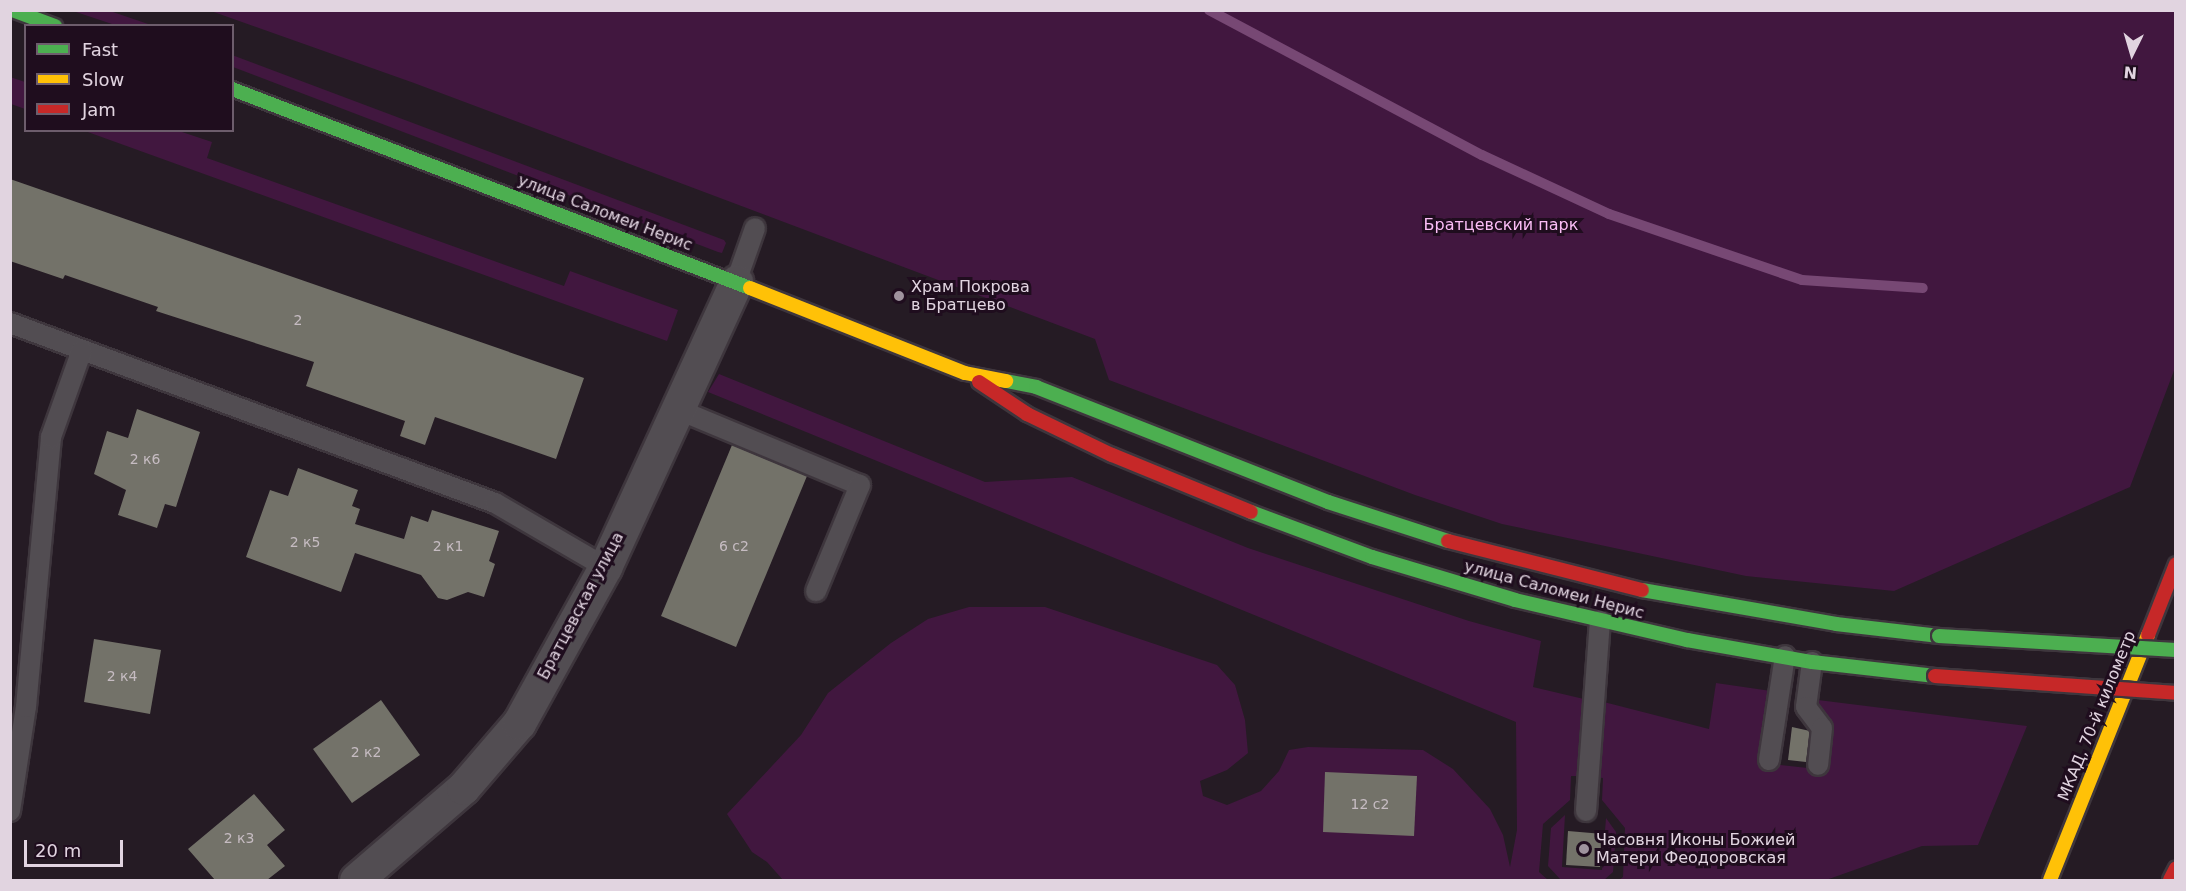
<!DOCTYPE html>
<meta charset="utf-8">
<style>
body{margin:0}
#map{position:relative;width:2186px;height:891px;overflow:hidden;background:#251b24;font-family:"DejaVu Sans",sans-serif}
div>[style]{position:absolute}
.green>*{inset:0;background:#41173f}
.stream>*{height:10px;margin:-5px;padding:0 5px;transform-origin:5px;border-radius:5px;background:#774874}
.building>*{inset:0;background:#737269}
.roads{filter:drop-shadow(2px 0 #3e363d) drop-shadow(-2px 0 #3e363d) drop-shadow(0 2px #3e363d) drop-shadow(0 -2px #3e363d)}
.lane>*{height:20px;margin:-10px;padding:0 10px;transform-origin:10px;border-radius:10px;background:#524d52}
.street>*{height:33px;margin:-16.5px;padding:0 16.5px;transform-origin:16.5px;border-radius:16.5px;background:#524d52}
.fast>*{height:14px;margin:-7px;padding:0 7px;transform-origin:7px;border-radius:7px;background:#4caf50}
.slow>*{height:14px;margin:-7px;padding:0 7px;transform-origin:7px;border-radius:7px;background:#ffc107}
.jam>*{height:14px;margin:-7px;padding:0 7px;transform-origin:7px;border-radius:7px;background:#c62828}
.bridges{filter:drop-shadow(2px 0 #3e363d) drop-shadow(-2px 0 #3e363d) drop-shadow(0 2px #3e363d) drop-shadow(0 -2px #3e363d)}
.fast-bridge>*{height:14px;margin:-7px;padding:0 7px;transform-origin:7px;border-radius:7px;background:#4caf50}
.jam-bridge>*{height:14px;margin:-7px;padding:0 7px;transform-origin:7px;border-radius:7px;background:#c62828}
.dots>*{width:16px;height:16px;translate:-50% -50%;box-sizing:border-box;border:3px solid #1f0d1e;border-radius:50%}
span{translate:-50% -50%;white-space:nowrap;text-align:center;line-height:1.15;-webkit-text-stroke:6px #1f0d1e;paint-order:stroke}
.number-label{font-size:14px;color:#c6bcc2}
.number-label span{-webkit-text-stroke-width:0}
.street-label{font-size:16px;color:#e1d4e0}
.park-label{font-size:16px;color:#fbbdf6}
.poi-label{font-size:16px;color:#e1d4e0}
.left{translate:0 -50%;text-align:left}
.frame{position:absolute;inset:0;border:12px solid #e1d4e0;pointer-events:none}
.legend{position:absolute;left:24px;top:24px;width:210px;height:108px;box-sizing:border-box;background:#1f0d1e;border:2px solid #6d5d6c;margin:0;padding:8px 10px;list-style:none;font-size:18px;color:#e1d4e0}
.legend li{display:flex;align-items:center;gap:12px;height:30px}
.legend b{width:30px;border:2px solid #6d5d6c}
.north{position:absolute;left:2102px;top:24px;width:60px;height:60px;-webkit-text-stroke:4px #1f0d1e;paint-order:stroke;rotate:185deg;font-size:16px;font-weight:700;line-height:24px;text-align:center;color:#e1d4e0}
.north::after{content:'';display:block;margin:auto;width:21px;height:27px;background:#e1d4e0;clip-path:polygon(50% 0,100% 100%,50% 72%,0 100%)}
.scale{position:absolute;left:24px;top:840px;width:99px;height:27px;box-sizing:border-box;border:3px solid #e1d4e0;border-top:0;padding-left:8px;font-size:18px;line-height:21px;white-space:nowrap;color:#e1d4e0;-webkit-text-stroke:4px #1f0d1e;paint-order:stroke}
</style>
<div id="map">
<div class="green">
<div style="clip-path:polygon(73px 11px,110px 11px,151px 25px,115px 25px)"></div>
<div style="clip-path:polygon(211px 11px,2175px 11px,2175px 368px,2130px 487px,1894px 591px,1746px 576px,1502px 524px,1415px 495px,1109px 380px,1095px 339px,414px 83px)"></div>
<div style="clip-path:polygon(232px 55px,724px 240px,726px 243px,722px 253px,718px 252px,233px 67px)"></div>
<div style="clip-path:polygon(10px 77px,25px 82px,25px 109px,11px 104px)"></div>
<div style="clip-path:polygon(85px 131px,179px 131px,212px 142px,207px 158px,564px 286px,570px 271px,678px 310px,667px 341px)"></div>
<div style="clip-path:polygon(719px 374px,985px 482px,1072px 477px,1248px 548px,1469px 621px,1541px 641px,1533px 687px,1588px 700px,1582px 776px,1571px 776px,1570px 800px,1543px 824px,1539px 872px,1548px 880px,783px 880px,767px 862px,752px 852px,727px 814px,801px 735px,828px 693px,891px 643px,928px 619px,969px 607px,1045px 607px,1217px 665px,1235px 685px,1245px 720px,1248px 753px,1227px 770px,1200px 781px,1203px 796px,1227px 805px,1261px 791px,1279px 771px,1289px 750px,1308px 747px,1423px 750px,1453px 769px,1490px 809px,1503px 835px,1510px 867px,1517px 830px,1516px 722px,708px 392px)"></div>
<div style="clip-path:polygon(1716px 683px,1771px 691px,1762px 763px,1826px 770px,1832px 723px,1817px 708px,1818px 700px,2027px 726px,1978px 845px,1922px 846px,1826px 880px,1619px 880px,1623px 877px,1625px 828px,1602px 800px,1603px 778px,1593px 777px,1600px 701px,1709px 729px)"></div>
<div style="clip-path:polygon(1565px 815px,1562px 867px,1602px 870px,1606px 818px,1616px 832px,1613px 872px,1604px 880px,1560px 879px,1548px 866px,1551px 828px)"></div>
</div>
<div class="stream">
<div style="left:1209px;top:10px;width:309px;rotate:28deg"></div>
<div style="left:1482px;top:155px;width:140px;rotate:24.9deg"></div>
<div style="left:1609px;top:214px;width:204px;rotate:18.9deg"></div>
<div style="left:1802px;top:280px;width:121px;rotate:3.8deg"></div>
</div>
<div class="building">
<div style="clip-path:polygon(10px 179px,584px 378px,556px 459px,435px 417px,425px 445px,400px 436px,405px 421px,306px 386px,314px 362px,156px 311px,158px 307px,65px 275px,63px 279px,10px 261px)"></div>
<div style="clip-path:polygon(137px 409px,200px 432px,176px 507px,165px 504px,157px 528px,118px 515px,126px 490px,94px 474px,107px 431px,128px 438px)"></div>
<div style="clip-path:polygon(732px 445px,807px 476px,736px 647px,661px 616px)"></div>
<div style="clip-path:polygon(298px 468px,358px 490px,352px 506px,360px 509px,355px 524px,404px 539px,411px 516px,428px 522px,432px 510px,499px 531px,489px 561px,495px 564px,484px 597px,468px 592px,447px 600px,438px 598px,421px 575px,355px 553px,341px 592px,246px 557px,270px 490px,288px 496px)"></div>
<div style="clip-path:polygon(94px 639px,161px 650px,150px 714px,84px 702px)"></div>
<div style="clip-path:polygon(381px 700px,420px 755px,352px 803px,313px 749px)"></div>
<div style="clip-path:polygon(1792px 727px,1810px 731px,1806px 762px,1788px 760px)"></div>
<div style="clip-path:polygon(1325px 772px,1417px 776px,1414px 836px,1323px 832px)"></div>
<div style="clip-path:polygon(254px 794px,285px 830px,267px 845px,285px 866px,267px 880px,215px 880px,188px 849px)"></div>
<div style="clip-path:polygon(1568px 831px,1603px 834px,1600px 867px,1566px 865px)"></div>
</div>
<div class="roads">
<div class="lane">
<div style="left:736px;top:282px;width:57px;rotate:-70.6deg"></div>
<div style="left:10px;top:323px;width:517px;rotate:20.36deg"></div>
<div style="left:495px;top:503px;width:127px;rotate:30.2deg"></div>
<div style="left:677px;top:409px;width:198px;rotate:22.6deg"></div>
<div style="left:860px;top:485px;width:115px;rotate:112.5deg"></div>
<div style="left:1812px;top:662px;width:45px;rotate:97.6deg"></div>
<div style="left:1806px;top:707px;width:26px;rotate:53deg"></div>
<div style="left:1822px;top:728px;width:37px;rotate:96deg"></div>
<div style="left:1769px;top:760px;width:105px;rotate:-81.3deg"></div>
<div style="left:10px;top:811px;width:105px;rotate:-81.3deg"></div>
<div style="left:26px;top:707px;width:271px;rotate:-84.7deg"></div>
<div style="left:51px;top:437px;width:92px;rotate:-70.4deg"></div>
<div style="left:1586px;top:811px;width:191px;rotate:-85.8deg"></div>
</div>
<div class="street">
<div style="left:356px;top:880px;width:141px;rotate:-40.7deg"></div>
<div style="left:463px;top:788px;width:86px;rotate:-49.3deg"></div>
<div style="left:519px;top:723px;width:178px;rotate:-61.1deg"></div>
<div style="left:605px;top:567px;width:314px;rotate:-65.3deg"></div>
</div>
<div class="fast">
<div style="left:12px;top:10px;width:46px;rotate:20.4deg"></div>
<div style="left:232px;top:89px;width:555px;rotate:21.02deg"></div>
<div style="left:1006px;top:381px;width:31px;rotate:11deg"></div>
<div style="left:1036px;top:387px;width:314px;rotate:21.5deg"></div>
<div style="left:1328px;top:502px;width:126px;rotate:18deg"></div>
<div style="left:1251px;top:512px;width:129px;rotate:20.4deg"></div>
<div style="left:1372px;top:557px;width:149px;rotate:16.7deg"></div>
<div style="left:1515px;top:600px;width:177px;rotate:13.1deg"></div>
<div style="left:1687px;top:640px;width:127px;rotate:10deg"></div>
<div style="left:1812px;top:662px;width:124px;rotate:6.5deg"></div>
<div style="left:1642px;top:590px;width:197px;rotate:9.9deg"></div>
<div style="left:1836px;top:624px;width:104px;rotate:6.6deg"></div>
</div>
<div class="slow">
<div style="left:750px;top:288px;width:231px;rotate:21.6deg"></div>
<div style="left:965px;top:373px;width:42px;rotate:11deg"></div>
<div style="left:2050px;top:880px;width:264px;rotate:-68.2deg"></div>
</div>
<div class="jam">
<div style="left:979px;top:382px;width:58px;rotate:33.7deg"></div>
<div style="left:1027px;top:414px;width:94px;rotate:25.8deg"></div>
<div style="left:1112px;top:455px;width:150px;rotate:22.3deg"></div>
<div style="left:1448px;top:541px;width:200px;rotate:14.2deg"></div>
<div style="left:2148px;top:635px;width:76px;rotate:-68.5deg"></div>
<div style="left:2170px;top:880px;width:13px;rotate:-63deg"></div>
</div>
</div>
<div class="bridges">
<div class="fast-bridge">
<div style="left:1939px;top:636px;width:237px;rotate:3.4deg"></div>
</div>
<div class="jam-bridge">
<div style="left:1935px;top:676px;width:242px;rotate:4deg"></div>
</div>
</div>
<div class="dots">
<div style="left:899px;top:296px;background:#9f939e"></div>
<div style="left:1584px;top:849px;background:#9f939e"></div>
</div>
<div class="number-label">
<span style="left:298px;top:320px">2</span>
<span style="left:145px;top:459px">2 к6</span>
<span style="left:305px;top:542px">2 к5</span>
<span style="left:448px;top:546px">2 к1</span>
<span style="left:734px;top:546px">6 с2</span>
<span style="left:122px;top:676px">2 к4</span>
<span style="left:366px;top:752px">2 к2</span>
<span style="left:1370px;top:804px">12 с2</span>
<span style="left:239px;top:838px">2 к3</span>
</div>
<div class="street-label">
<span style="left:605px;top:213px;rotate:21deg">улица Саломеи Нерис</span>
<span style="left:1554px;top:590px;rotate:15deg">улица Саломеи Нерис</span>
<span style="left:581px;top:606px;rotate:-62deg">Братцевская улица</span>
<span style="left:2097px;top:716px;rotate:-68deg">МКАД, 70-й километр</span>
</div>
<div class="park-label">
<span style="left:1501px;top:225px">Братцевский парк</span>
</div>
<div class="poi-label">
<span class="left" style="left:911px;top:296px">Храм Покрова<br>в Братцево</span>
<span class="left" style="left:1596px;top:849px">Часовня Иконы Божией<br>Матери Феодоровская</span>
</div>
<div class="frame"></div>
<ul class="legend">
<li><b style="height:8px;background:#4caf50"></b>Fast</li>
<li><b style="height:8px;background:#ffc107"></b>Slow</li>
<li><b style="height:8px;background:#c62828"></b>Jam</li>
</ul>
<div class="north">N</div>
<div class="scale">20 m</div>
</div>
